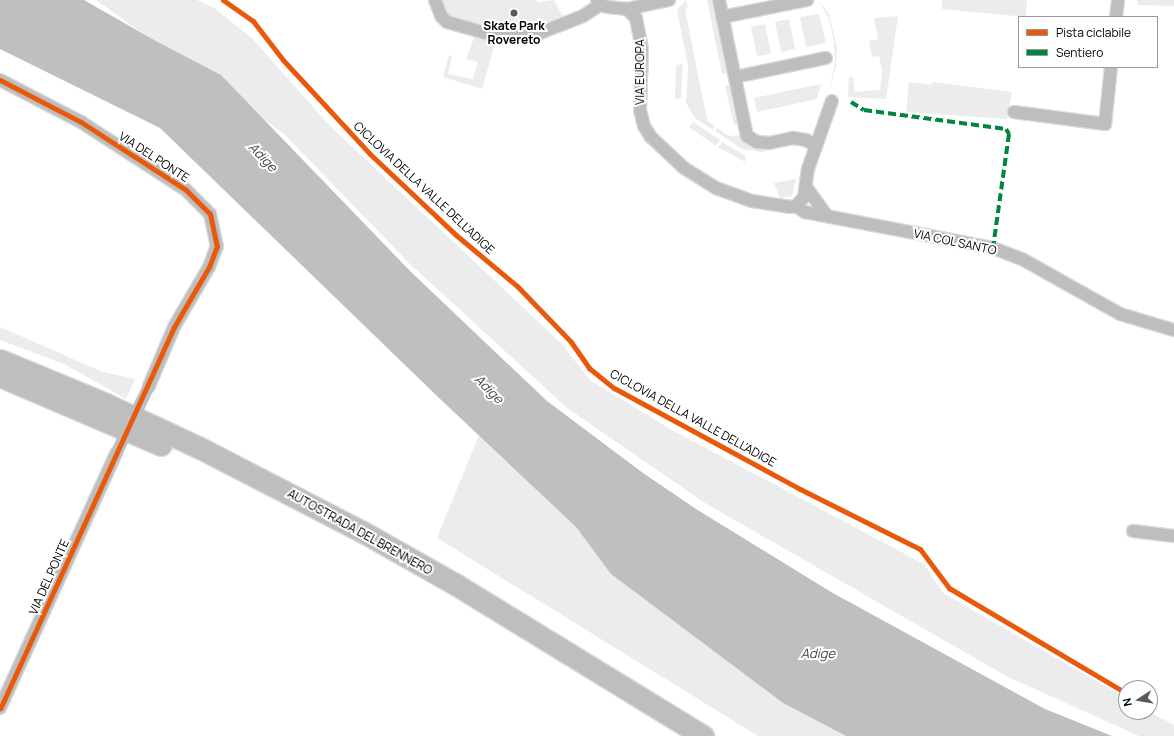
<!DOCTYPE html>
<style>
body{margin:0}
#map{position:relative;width:1174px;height:736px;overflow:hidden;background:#fff;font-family:Manrope,sans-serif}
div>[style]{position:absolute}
.green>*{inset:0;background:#ececec}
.water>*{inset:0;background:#bfbfbf}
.roads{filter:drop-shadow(1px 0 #dbdbdb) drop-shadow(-1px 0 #dbdbdb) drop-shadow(0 1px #dbdbdb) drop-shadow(0 -1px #dbdbdb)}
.minor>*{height:12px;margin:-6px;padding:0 6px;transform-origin:6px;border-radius:6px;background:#bebebe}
.motorway>*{height:21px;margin:-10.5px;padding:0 10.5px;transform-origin:10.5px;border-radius:10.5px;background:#bebebe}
.minor-bridge>*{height:12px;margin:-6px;padding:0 6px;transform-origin:6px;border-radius:6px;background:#bebebe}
.quiet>*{height:4px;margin-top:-2px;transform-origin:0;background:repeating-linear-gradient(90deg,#00873e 0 8px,transparent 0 12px)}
.cycleway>*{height:5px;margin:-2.5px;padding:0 2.5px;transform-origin:2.5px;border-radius:2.5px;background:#e8590c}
.dots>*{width:11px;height:11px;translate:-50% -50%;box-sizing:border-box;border:2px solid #fff;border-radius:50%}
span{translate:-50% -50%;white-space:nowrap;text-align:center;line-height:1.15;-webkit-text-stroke:4px #fff;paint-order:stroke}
.poi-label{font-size:12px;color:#000;font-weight:700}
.street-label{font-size:12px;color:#000}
.water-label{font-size:13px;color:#444;font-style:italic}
.legend{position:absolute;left:1018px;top:16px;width:140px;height:52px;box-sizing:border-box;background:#fff;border:1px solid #999;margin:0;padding:5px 7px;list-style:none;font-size:12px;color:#000}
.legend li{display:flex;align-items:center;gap:8px;height:20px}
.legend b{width:20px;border:1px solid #999}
.north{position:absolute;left:1118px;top:680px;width:40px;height:40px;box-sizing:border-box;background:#fff;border:1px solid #999;border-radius:50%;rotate:258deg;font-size:11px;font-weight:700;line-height:16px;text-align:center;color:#000}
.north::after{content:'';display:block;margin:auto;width:14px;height:18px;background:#595959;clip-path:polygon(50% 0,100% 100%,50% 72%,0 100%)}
</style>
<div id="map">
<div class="green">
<div style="clip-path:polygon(96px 0,197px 0,214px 8px,253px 39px,329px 125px,561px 343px,590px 380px,672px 430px,924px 564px,943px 593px,1126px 698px,1126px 712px,1150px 712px,1174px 725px,1174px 736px,1139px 736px,1008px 677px,705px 503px,567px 408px,409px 263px,283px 133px)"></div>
<div style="clip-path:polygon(440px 0,536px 0,539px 2px,554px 0,562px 15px,566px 17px,540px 29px,510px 34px,448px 17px)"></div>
<div style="clip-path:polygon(686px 0,688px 8px,685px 9px,700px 85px,708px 122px,715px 126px,713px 130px,695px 118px,686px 103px,688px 66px,677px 10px)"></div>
<div style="clip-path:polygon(707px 0,712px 0,727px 73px,722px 74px)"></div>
<div style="clip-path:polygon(818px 0,829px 14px,837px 48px,836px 66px,828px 95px,835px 63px,834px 42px,829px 19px)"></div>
<div style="clip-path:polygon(942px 0,1027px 0,1026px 17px,942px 9px)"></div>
<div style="clip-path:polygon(1137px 0,1174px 0,1174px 6px,1138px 5px)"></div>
<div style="clip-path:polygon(819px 14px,826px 43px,806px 47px,800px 17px)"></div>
<div style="clip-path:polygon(898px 16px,886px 99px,848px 97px,849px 77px,853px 76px,855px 92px,880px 90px,882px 71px,879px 56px,872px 57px,869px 41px,878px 39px,874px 18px)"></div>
<div style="clip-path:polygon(789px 19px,795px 49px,781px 52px,775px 22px)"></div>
<div style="clip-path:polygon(765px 24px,771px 54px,757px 56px,751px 27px)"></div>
<div style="clip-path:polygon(475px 35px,496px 40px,482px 89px,443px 77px,449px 55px,452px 56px,448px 74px,473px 79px,478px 62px,466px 59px)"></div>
<div style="clip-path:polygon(683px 64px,681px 98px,675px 99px,676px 65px)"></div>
<div style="clip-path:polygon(909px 82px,931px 85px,932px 82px,1012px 92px,1007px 119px,906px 112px)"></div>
<div style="clip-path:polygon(821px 84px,817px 99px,757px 112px,754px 98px)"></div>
<div style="clip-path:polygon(729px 85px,737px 125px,734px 125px,725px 86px)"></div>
<div style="clip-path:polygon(693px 122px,720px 140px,716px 146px,689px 127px)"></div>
<div style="clip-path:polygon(718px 128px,729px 136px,742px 135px,750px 146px,756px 149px,775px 149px,762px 152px,742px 149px,715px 131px)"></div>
<div style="clip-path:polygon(722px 142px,746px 156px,745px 162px,718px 147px)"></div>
<div style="clip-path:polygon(796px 179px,792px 196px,780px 198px,774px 183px)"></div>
<div style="clip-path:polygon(0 327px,103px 372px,135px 379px,126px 399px,64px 364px,0 340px)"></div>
<div style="clip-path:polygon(479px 435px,576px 527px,611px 574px,783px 703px,846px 736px,758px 736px,437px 538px)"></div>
</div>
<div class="water">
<div style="clip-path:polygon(0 0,84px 0,154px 40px,221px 75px,410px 271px,547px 401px,643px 473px,696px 509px,831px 592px,1045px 709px,1112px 736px,846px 736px,783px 703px,611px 574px,576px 527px,438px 397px,160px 128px,0 49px)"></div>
</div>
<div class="roads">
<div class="minor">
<div style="left:435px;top:0;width:17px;rotate:69deg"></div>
<div style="left:441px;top:16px;width:8px;rotate:45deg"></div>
<div style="left:447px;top:22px;width:47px;rotate:16.1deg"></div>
<div style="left:492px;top:35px;width:17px;rotate:7deg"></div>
<div style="left:509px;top:37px;width:31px;rotate:-7deg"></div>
<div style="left:540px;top:33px;width:46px;rotate:-21.6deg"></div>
<div style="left:583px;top:16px;width:20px;rotate:-33deg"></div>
<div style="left:597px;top:0;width:6px;rotate:59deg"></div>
<div style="left:600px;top:5px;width:8px;rotate:14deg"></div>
<div style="left:608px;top:7px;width:19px;rotate:6deg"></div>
<div style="left:627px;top:9px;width:13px;rotate:45deg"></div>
<div style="left:636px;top:18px;width:32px;rotate:79deg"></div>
<div style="left:642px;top:49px;width:61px;rotate:91.9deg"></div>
<div style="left:640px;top:110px;width:16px;rotate:76deg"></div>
<div style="left:644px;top:126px;width:13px;rotate:58deg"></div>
<div style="left:651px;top:137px;width:45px;rotate:43.2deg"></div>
<div style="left:684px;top:168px;width:38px;rotate:32deg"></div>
<div style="left:716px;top:188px;width:38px;rotate:20deg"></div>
<div style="left:752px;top:201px;width:37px;rotate:9deg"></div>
<div style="left:789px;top:207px;width:7px;rotate:-8deg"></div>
<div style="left:796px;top:206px;width:12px;rotate:-48deg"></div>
<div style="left:804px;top:197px;width:28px;rotate:-82deg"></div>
<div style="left:808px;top:169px;width:72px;rotate:-70.6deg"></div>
<div style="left:719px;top:0;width:139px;rotate:78.4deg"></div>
<div style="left:747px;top:136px;width:12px;rotate:31deg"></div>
<div style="left:757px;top:142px;width:12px;rotate:5deg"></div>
<div style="left:769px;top:143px;width:25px;rotate:-12deg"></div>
<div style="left:793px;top:138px;width:13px;rotate:9deg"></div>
<div style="left:806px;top:140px;width:12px;rotate:31deg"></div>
<div style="left:627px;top:9px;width:43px;rotate:-12.1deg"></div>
<div style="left:722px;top:17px;width:87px;rotate:-11.3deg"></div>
<div style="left:1116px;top:17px;width:17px;rotate:-83deg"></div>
<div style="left:735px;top:77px;width:93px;rotate:-11.8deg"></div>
<div style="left:0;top:80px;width:91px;rotate:27.4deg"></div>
<div style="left:81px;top:122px;width:125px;rotate:32.9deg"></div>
<div style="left:186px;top:190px;width:34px;rotate:45deg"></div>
<div style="left:210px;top:214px;width:33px;rotate:78deg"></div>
<div style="left:217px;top:246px;width:22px;rotate:111deg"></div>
<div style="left:209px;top:267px;width:69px;rotate:120.3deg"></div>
<div style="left:174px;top:327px;width:64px;rotate:113deg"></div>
<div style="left:1014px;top:112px;width:92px;rotate:7.5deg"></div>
<div style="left:1105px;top:124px;width:57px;rotate:-84deg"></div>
<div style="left:806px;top:187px;width:34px;rotate:54deg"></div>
<div style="left:796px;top:206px;width:11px;rotate:34deg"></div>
<div style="left:805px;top:212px;width:191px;rotate:10.8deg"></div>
<div style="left:993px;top:248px;width:31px;rotate:21deg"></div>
<div style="left:1022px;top:259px;width:112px;rotate:29.3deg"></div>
<div style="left:1120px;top:314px;width:56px;rotate:16.5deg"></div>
<div style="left:1133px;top:531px;width:41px;rotate:7deg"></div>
<div style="left:0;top:708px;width:279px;rotate:-65.5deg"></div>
</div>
<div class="motorway">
<div style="left:0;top:360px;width:115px;rotate:22.5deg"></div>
<div style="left:106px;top:404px;width:104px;rotate:25.1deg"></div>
<div style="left:200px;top:448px;width:183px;rotate:27.3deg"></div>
<div style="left:363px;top:532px;width:106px;rotate:29.5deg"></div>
<div style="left:455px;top:584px;width:291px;rotate:31.5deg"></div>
<div style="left:0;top:376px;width:175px;rotate:23.2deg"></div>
</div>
</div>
<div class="minor-bridge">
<div style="left:116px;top:454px;width:76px;rotate:-64.1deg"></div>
</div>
<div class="quiet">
<div style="left:851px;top:102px;width:15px;rotate:32deg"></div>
<div style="left:864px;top:110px;width:143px;rotate:7.6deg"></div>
<div style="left:1006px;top:129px;width:6px;rotate:59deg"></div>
<div style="left:1009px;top:134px;width:115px;rotate:98deg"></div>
</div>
<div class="cycleway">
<div style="left:223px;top:0;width:37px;rotate:35deg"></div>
<div style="left:253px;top:21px;width:49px;rotate:52.4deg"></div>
<div style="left:283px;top:60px;width:128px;rotate:47.2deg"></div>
<div style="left:370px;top:154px;width:118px;rotate:43.3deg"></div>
<div style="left:456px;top:235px;width:80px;rotate:39.9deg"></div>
<div style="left:517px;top:286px;width:78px;rotate:46deg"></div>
<div style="left:571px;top:342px;width:32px;rotate:55deg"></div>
<div style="left:589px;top:368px;width:32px;rotate:39deg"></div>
<div style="left:614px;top:388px;width:212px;rotate:28.5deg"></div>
<div style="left:800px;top:489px;width:134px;rotate:26.6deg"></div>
<div style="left:920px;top:549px;width:49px;rotate:53.4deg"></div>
<div style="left:949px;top:588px;width:206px;rotate:30.7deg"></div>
<div style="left:0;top:80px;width:91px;rotate:27.4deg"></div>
<div style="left:81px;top:122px;width:125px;rotate:32.9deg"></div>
<div style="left:186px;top:190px;width:34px;rotate:45deg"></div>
<div style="left:210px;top:214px;width:33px;rotate:78deg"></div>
<div style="left:217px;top:246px;width:22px;rotate:111deg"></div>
<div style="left:209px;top:267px;width:69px;rotate:120.3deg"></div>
<div style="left:174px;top:327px;width:419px;rotate:114.5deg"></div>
</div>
<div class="dots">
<div style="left:514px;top:13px;background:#595959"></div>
</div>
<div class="poi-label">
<span style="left:514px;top:33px">Skate Park<br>Rovereto</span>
</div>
<div class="street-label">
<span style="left:640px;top:72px;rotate:-90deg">VIA EUROPA</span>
<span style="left:154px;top:157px;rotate:33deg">VIA DEL PONTE</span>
<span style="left:424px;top:188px;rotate:43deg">CICLOVIA DELLA VALLE DELL'ADIGE</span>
<span style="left:955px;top:242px;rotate:12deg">VIA COL SANTO</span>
<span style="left:693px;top:418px;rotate:29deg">CICLOVIA DELLA VALLE DELL'ADIGE</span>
<span style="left:360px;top:532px;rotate:29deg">AUTOSTRADA DEL BRENNERO</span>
<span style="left:49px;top:577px;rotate:-66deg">VIA DEL PONTE</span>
</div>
<div class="water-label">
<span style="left:263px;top:157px;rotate:46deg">Adige</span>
<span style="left:489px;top:389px;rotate:45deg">Adige</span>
<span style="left:818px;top:653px">Adige</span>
</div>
<ul class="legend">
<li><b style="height:5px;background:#e8590c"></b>Pista ciclabile</li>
<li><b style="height:5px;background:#00873e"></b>Sentiero</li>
</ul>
<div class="north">N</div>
</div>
